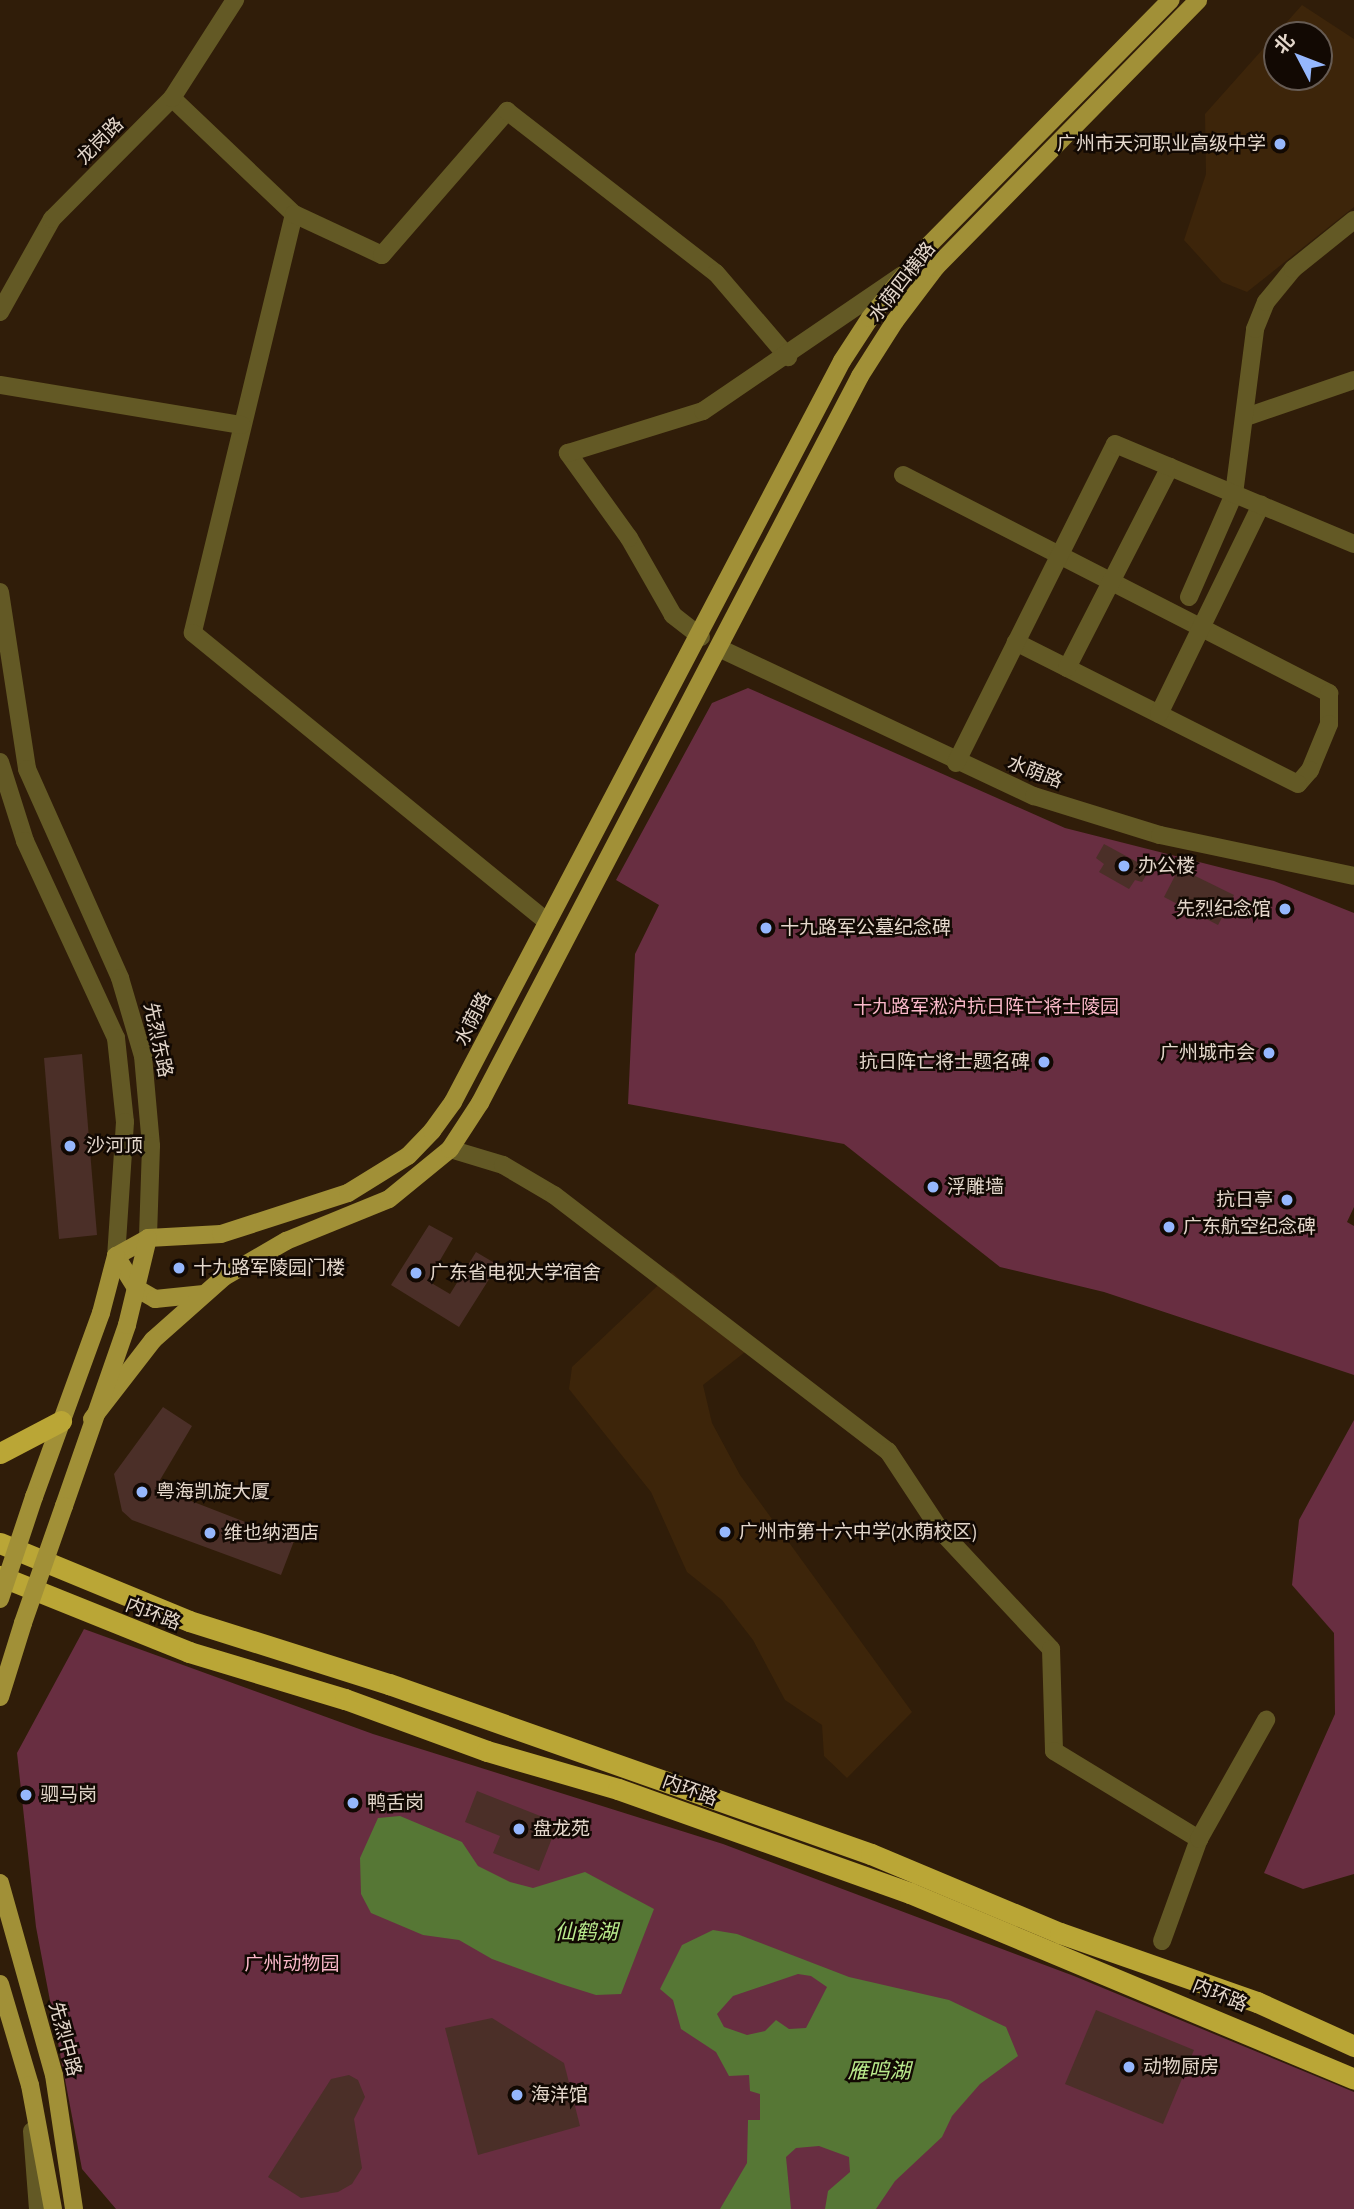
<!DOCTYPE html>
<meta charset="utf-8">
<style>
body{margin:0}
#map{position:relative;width:1354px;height:2209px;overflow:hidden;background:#301d09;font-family:"PT Sans Narrow","Noto Sans SC",sans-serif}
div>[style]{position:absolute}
.built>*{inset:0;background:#3d250a}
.green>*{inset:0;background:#682e41}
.water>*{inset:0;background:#567735}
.building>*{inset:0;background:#4b2f28}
.minor>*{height:18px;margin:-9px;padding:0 9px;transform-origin:9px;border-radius:9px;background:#635925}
.major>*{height:18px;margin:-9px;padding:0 9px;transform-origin:9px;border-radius:9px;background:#a19037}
.highway>*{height:21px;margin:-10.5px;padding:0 10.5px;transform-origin:10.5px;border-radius:10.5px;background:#baa636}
.major-bridge>*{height:18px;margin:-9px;padding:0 9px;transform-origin:9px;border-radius:9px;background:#a19037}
.dots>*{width:19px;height:19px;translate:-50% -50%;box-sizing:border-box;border:4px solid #120903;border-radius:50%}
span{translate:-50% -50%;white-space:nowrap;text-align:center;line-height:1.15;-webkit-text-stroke:5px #120903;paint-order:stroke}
.street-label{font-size:19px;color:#e4d7cb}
.poi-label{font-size:19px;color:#e4d7cb}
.right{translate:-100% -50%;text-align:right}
.left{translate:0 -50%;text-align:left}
.park-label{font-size:19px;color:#fab8c9}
.water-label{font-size:21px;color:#baeb8d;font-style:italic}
.north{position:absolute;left:1263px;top:21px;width:70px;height:70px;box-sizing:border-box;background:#120903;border:2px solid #665b53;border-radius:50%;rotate:312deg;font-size:19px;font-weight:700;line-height:28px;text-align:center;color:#e4d7cb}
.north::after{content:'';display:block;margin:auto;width:24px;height:32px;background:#95b7fd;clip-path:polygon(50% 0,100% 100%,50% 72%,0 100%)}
</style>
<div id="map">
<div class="built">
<div style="clip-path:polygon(evenodd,1302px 5px,1354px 39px,1354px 207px,1247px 292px,1222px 282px,1184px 240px,1206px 174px,1205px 114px,1302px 5px,1277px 35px,1319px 35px,1319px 77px,1277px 77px,1277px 35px)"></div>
<div style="clip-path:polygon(672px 1272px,754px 1345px,703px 1385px,712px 1423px,740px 1475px,912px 1712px,847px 1778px,824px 1756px,822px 1725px,785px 1700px,753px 1640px,722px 1600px,687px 1572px,651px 1492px,569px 1389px,572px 1367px)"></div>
</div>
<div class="green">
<div style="clip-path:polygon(748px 688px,1065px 828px,1274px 881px,1354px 913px,1354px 1207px,1347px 1222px,1354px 1226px,1354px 1375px,1104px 1292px,1000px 1267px,844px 1144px,628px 1104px,635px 954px,659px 905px,616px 880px,712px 703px)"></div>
<div style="clip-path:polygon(1354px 1420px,1354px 1874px,1303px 1889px,1264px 1873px,1335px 1714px,1334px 1633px,1292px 1585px,1299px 1520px)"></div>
<div style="clip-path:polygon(84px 1629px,373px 1734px,723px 1844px,1074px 1976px,1354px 2092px,1354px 2209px,116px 2209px,82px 2169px,36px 1927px,17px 1753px)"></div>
</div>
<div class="water">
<div style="clip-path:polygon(400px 1816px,462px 1842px,478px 1866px,510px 1882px,533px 1888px,585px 1872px,654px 1909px,621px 1994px,596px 1995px,561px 1984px,492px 1959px,459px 1940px,423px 1935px,371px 1913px,361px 1894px,360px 1858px,378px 1818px)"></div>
<div style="clip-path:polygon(evenodd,713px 1930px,737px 1934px,849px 1977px,949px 2000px,1006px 2027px,1018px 2056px,980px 2084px,952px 2116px,942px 2137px,895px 2181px,876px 2209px,825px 2209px,828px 2191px,850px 2172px,849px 2157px,819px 2146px,796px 2148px,786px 2157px,791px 2209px,720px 2209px,747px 2163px,748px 2120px,760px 2120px,760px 2094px,750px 2091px,749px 2075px,729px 2076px,716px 2052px,681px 2029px,673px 2000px,660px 1989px,682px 1945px,713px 1930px,798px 1974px,811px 1976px,827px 1987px,806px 2028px,789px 2029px,776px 2020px,765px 2031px,747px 2035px,724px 2027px,717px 2014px,733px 1996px,798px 1974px)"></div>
</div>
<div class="building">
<div style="clip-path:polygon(1104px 844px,1150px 869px,1142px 882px,1135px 880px,1129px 889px,1099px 872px,1104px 864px,1096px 858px)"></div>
<div style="clip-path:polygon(1179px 868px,1234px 895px,1218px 925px,1164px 897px)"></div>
<div style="clip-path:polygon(82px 1054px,97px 1235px,59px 1239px,44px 1058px)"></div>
<div style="clip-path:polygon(429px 1225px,453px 1238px,428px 1281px,450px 1294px,476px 1252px,498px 1265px,459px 1327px,391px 1285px)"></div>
<div style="clip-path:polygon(163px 1407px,192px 1426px,160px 1480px,163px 1490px,294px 1541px,281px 1575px,132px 1520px,122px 1511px,114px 1474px)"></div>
<div style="clip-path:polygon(477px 1791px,558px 1823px,539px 1871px,493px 1853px,500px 1836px,465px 1822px)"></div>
<div style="clip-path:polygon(1096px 2010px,1194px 2050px,1163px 2124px,1065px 2084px)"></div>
<div style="clip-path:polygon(492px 2018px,564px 2063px,580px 2126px,478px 2155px,445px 2028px)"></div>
<div style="clip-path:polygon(349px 2075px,358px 2080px,365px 2097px,354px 2119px,362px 2168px,352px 2184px,338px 2192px,301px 2198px,268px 2177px,331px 2079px)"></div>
</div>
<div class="minor">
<div style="left:172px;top:98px;width:168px;rotate:43.6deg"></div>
<div style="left:294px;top:214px;width:431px;rotate:103.6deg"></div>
<div style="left:193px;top:633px;width:457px;rotate:39.2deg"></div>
<div style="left:294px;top:214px;width:97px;rotate:25deg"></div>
<div style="left:382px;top:255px;width:191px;rotate:-49deg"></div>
<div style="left:507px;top:111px;width:264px;rotate:37.8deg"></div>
<div style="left:716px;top:273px;width:111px;rotate:49.4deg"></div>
<div style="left:0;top:312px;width:107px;rotate:-60.8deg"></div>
<div style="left:52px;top:219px;width:170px;rotate:-45.2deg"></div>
<div style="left:172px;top:98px;width:117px;rotate:-57.3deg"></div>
<div style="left:0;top:385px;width:245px;rotate:9.4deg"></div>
<div style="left:1246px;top:417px;width:114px;rotate:-18.9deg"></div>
<div style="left:903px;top:475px;width:479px;rotate:27.1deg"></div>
<div style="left:1329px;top:693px;width:31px;rotate:90deg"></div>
<div style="left:1329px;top:724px;width:50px;rotate:112.4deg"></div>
<div style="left:1310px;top:770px;width:18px;rotate:131deg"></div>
<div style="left:1298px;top:784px;width:316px;rotate:-153.3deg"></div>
<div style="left:0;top:592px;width:179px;rotate:81.3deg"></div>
<div style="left:27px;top:769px;width:229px;rotate:66deg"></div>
<div style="left:120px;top:978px;width:81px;rotate:73.6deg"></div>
<div style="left:143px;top:1056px;width:90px;rotate:84.9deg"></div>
<div style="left:151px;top:1146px;width:92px;rotate:91.9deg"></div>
<div style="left:1189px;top:597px;width:112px;rotate:-66.4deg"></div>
<div style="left:1234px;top:494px;width:166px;rotate:-82.7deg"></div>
<div style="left:1255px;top:329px;width:29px;rotate:-68deg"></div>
<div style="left:1266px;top:302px;width:43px;rotate:-50.7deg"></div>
<div style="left:1293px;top:269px;width:78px;rotate:-38.8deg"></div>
<div style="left:701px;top:637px;width:36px;rotate:-142deg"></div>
<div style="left:673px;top:615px;width:89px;rotate:-119.7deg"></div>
<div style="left:629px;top:538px;width:105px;rotate:-125.7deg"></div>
<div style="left:568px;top:453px;width:141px;rotate:-17.3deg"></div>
<div style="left:703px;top:411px;width:241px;rotate:-34.3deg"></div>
<div style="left:721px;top:649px;width:346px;rotate:25.2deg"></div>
<div style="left:1034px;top:796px;width:132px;rotate:17.2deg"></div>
<div style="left:1160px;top:835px;width:198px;rotate:11.9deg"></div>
<div style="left:1067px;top:668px;width:226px;rotate:-62.9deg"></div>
<div style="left:1159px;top:714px;width:233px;rotate:-64deg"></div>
<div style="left:0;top:762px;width:83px;rotate:72.4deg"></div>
<div style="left:25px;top:841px;width:217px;rotate:65.2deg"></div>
<div style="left:116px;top:1038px;width:84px;rotate:83.9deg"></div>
<div style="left:125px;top:1122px;width:134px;rotate:93.8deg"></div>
<div style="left:956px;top:763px;width:356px;rotate:-63.5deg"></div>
<div style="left:1115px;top:444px;width:259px;rotate:22.7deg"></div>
<div style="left:450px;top:1149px;width:55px;rotate:16.8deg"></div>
<div style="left:503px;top:1165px;width:59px;rotate:30.5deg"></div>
<div style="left:554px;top:1195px;width:421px;rotate:37.5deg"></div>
<div style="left:888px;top:1451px;width:95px;rotate:56.6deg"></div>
<div style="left:940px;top:1530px;width:163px;rotate:47deg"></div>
<div style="left:1051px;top:1649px;width:102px;rotate:88.3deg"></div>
<div style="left:1054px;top:1751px;width:170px;rotate:31.3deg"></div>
<div style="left:1162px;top:1941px;width:109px;rotate:-70.1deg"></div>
<div style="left:1199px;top:1839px;width:137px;rotate:-60.6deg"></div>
<div style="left:32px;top:2131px;width:78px;rotate:85.6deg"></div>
</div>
<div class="major">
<div style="left:116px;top:1256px;width:37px;rotate:-29deg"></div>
<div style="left:148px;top:1238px;width:73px;rotate:-3.1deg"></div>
<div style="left:221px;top:1234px;width:133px;rotate:-17.9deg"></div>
<div style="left:348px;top:1193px;width:70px;rotate:-31.7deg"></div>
<div style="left:408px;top:1156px;width:35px;rotate:-46deg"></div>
<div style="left:432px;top:1131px;width:36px;rotate:-54deg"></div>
<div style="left:453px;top:1102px;width:837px;rotate:-62.3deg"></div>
<div style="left:842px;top:361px;width:51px;rotate:-56.9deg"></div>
<div style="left:870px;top:318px;width:91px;rotate:-51.2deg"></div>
<div style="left:927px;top:247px;width:347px;rotate:-45.4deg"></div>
<div style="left:116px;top:1256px;width:38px;rotate:58deg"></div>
<div style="left:136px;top:1288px;width:22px;rotate:30deg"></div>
<div style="left:155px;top:1299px;width:49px;rotate:-5.8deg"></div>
<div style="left:92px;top:1419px;width:100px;rotate:-52.3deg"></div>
<div style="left:153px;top:1340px;width:95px;rotate:-41.6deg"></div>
<div style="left:224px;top:1277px;width:72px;rotate:-30.1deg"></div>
<div style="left:286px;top:1241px;width:111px;rotate:-22.2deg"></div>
<div style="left:389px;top:1199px;width:79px;rotate:-39.3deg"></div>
<div style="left:450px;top:1149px;width:55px;rotate:-56.9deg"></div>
<div style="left:480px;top:1103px;width:820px;rotate:-62.4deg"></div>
<div style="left:860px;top:376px;width:65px;rotate:-57.5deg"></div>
<div style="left:895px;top:321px;width:68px;rotate:-52.8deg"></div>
<div style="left:936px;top:267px;width:374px;rotate:-45.5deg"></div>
<div style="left:34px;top:1497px;width:196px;rotate:-70deg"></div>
<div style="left:101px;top:1313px;width:59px;rotate:-75.3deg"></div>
<div style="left:64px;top:1506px;width:192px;rotate:-70.8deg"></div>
<div style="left:127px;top:1325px;width:89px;rotate:-76.4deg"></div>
<div style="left:0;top:1697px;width:77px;rotate:-72.7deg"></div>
<div style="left:0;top:1883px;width:199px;rotate:74.3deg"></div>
<div style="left:54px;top:2075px;width:135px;rotate:81.5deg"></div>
<div style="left:0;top:1984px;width:105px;rotate:73.5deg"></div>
<div style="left:30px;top:2085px;width:126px;rotate:79.5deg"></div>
</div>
<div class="highway">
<div style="left:0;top:1453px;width:69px;rotate:-27.7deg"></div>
<div style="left:0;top:1543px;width:204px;rotate:22.4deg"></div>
<div style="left:189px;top:1621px;width:210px;rotate:17.5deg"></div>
<div style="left:389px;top:1684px;width:511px;rotate:19.43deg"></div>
<div style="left:871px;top:1854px;width:205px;rotate:22.7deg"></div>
<div style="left:1060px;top:1933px;width:209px;rotate:19.3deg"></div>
<div style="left:1257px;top:2002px;width:107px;rotate:24.4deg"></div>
<div style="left:0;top:1576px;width:204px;rotate:21.9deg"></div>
<div style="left:189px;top:1652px;width:163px;rotate:16.8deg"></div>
<div style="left:345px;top:1699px;width:151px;rotate:20.1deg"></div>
<div style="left:487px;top:1751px;width:136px;rotate:16.2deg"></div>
<div style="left:618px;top:1789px;width:310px;rotate:19.6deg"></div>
<div style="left:910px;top:1893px;width:481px;rotate:22.7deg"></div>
</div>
<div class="major-bridge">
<div style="left:0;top:1599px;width:108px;rotate:-71.6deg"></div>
<div style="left:23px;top:1623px;width:124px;rotate:-70.7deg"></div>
</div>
<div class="dots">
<div style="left:1280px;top:144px;background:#95b7fd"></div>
<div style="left:1124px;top:866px;background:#95b7fd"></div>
<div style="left:1285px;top:909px;background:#95b7fd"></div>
<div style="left:766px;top:928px;background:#95b7fd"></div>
<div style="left:1269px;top:1053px;background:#95b7fd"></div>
<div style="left:1044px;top:1062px;background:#95b7fd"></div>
<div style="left:70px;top:1146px;background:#95b7fd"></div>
<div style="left:933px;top:1187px;background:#95b7fd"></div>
<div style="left:1287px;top:1200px;background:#95b7fd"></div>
<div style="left:1169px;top:1227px;background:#95b7fd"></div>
<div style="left:179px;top:1268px;background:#95b7fd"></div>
<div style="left:416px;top:1273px;background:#95b7fd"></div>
<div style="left:142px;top:1492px;background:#95b7fd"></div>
<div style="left:725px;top:1532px;background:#95b7fd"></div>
<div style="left:210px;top:1533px;background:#95b7fd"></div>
<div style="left:26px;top:1795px;background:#95b7fd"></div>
<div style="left:353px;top:1803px;background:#95b7fd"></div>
<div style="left:519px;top:1829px;background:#95b7fd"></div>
<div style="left:1129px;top:2067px;background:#95b7fd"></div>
<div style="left:517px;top:2095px;background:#95b7fd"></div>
</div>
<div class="street-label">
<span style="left:100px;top:141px;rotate:-45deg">龙岗路</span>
<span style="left:902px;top:282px;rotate:-52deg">水荫四横路</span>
<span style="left:1035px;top:772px;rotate:21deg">水荫路</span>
<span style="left:473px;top:1019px;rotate:-63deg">水荫路</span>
<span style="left:158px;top:1040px;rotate:78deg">先烈东路</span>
<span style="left:153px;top:1614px;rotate:21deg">内环路</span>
<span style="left:690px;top:1790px;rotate:20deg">内环路</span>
<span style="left:1220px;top:1995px;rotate:22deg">内环路</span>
<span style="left:65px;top:2039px;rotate:75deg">先烈中路</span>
</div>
<div class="poi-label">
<span class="right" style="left:1266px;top:144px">广州市天河职业高级中学</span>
<span class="left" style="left:1138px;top:866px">办公楼</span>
<span class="right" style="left:1271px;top:909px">先烈纪念馆</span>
<span class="left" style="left:780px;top:928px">十九路军公墓纪念碑</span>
<span class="right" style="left:1255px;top:1053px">广州城市会</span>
<span class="right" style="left:1030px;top:1062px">抗日阵亡将士题名碑</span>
<span class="left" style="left:86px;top:1146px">沙河顶</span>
<span class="left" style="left:947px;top:1187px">浮雕墙</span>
<span class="right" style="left:1273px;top:1200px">抗日亭</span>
<span class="left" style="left:1183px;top:1227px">广东航空纪念碑</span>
<span class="left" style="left:193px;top:1268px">十九路军陵园门楼</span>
<span class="left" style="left:430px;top:1273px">广东省电视大学宿舍</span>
<span class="left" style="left:156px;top:1492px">粤海凯旋大厦</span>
<span class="left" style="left:739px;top:1532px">广州市第十六中学(水荫校区)</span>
<span class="left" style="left:224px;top:1533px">维也纳酒店</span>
<span class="left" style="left:40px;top:1795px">驷马岗</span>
<span class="left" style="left:367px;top:1803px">鸭舌岗</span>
<span class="left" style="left:533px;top:1829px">盘龙苑</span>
<span class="left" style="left:1143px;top:2067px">动物厨房</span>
<span class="left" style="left:531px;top:2095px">海洋馆</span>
</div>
<div class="park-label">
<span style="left:986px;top:1007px">十九路军淞沪抗日阵亡将士陵园</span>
<span style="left:292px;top:1964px">广州动物园</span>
</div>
<div class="water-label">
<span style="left:586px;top:1932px">仙鹤湖</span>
<span style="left:879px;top:2071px">雁鸣湖</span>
</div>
<div class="north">北</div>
</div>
